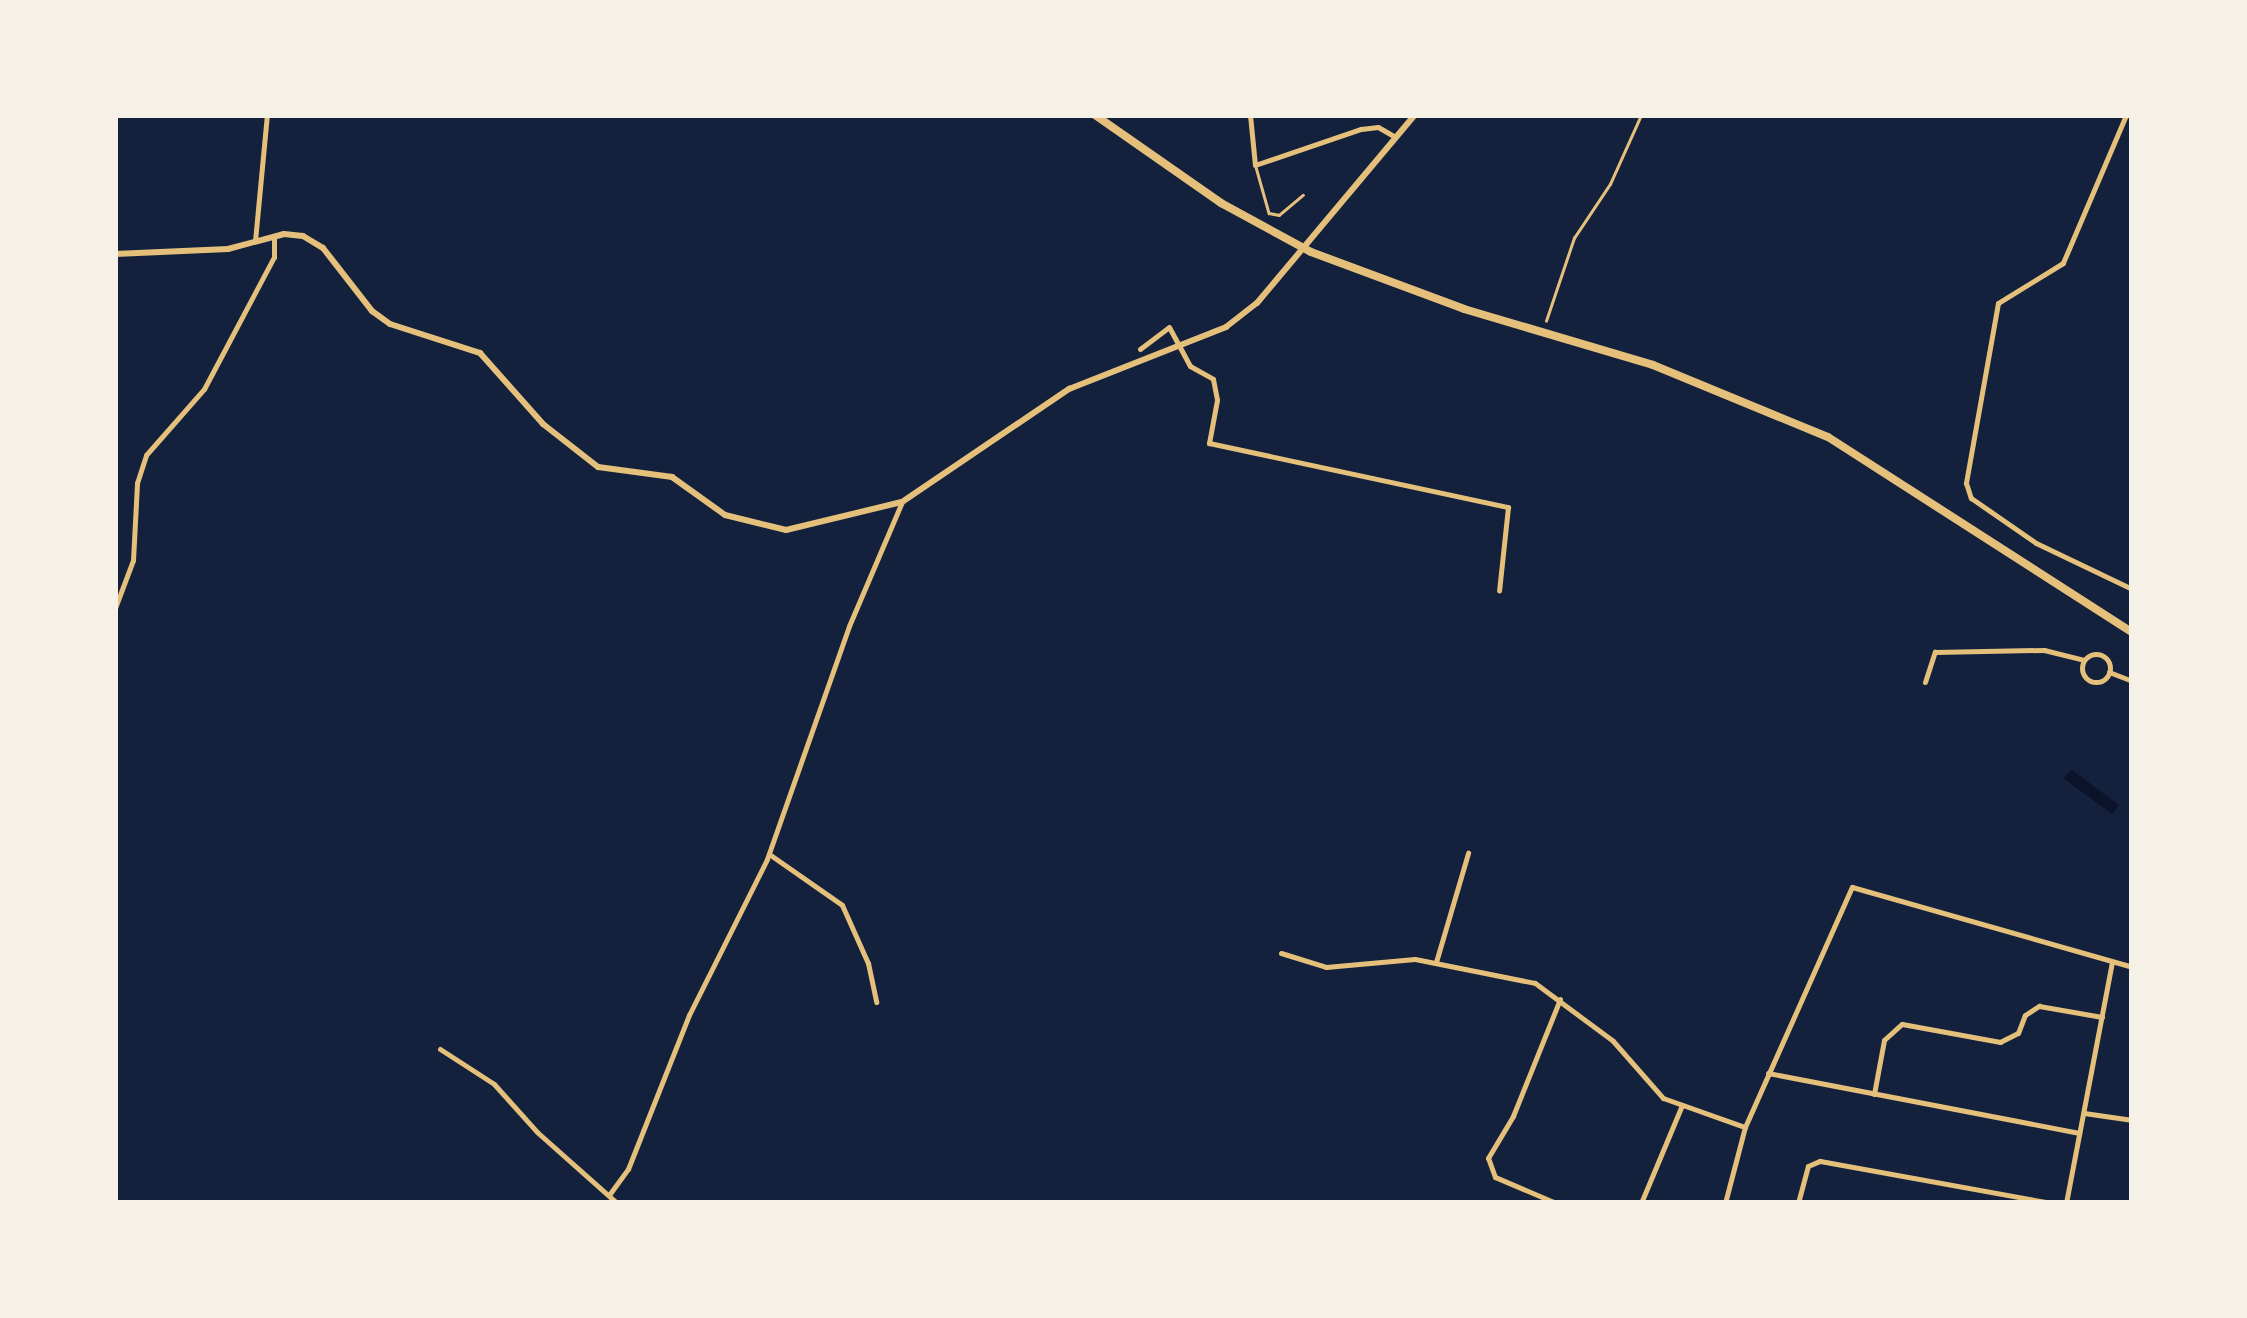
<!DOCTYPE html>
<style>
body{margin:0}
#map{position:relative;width:2247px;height:1318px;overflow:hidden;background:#14213d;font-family:Rubik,sans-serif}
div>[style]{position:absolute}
.water>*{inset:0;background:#0b132b}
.path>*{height:2.5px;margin:-1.25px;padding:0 1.25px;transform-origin:1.25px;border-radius:1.25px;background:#e5c07b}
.service>*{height:2.5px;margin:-1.25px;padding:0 1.25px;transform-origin:1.25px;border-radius:1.25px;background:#e5c07b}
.minor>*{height:5px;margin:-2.5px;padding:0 2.5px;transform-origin:2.5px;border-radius:2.5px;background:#e5c07b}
.minor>.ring{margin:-2.5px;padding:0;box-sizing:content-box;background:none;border:5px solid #e5c07b;border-radius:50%}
.tertiary>*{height:6px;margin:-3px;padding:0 3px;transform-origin:3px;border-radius:3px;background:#e5c07b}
.primary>*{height:8px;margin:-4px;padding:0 4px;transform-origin:4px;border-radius:4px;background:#e5c07b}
span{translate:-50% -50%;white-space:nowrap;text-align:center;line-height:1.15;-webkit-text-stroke:9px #f6f1e7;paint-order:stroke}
.frame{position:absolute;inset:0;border:118px solid #f6f1e7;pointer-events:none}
</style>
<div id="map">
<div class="water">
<div style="clip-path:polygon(2072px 770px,2119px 805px,2112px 814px,2063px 778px)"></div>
</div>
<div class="path">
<div style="left:1546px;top:321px;width:88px;rotate:-71.4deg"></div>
<div style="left:1574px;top:238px;width:65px;rotate:-56.3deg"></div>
<div style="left:1610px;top:184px;width:76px;rotate:-65.8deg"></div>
</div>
<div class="service">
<div style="left:1256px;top:167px;width:48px;rotate:74.2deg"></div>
<div style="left:1269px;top:213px;width:10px;rotate:11deg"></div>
<div style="left:1279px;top:215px;width:31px;rotate:-40deg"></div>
</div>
<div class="minor">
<div style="left:1250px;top:115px;width:50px;rotate:84.3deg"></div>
<div style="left:1255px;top:165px;width:112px;rotate:-18.8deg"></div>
<div style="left:1361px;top:129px;width:17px;rotate:-7deg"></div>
<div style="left:1378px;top:127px;width:20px;rotate:30deg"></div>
<div style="left:2126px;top:115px;width:161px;rotate:113.1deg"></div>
<div style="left:2063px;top:263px;width:76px;rotate:148.4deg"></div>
<div style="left:1998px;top:303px;width:183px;rotate:100.1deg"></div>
<div style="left:1966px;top:483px;width:16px;rotate:72deg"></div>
<div style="left:1971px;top:498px;width:79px;rotate:34.7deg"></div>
<div style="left:2036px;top:543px;width:106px;rotate:25.6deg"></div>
<div style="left:255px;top:241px;width:127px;rotate:-84.6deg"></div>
<div style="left:1140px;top:349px;width:36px;rotate:-37deg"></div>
<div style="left:1169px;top:327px;width:44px;rotate:61.7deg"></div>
<div style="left:1190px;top:366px;width:26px;rotate:29deg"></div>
<div style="left:1213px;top:379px;width:21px;rotate:79deg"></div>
<div style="left:1217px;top:400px;width:44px;rotate:100.5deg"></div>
<div style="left:1209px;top:443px;width:306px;rotate:12.1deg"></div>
<div style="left:1508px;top:507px;width:84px;rotate:96.1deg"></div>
<div style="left:115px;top:608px;width:51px;rotate:-69.4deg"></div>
<div style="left:133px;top:560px;width:77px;rotate:-87deg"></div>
<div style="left:137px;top:483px;width:29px;rotate:-72deg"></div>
<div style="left:146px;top:455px;width:88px;rotate:-48.7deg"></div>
<div style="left:204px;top:389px;width:149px;rotate:-62.1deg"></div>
<div style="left:274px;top:257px;width:20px;rotate:-90deg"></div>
<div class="ring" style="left:2082px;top:654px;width:23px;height:23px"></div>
<div style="left:2109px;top:672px;width:25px;rotate:21deg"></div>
<div style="left:1925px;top:682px;width:32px;rotate:-72deg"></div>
<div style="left:1935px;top:652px;width:109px;rotate:-1.1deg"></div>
<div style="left:2044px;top:650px;width:41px;rotate:14deg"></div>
<div style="left:769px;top:854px;width:89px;rotate:34.9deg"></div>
<div style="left:842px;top:905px;width:64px;rotate:65.9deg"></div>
<div style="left:868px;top:963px;width:40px;rotate:78deg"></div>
<div style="left:1281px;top:953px;width:47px;rotate:17.3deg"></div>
<div style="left:1326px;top:967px;width:89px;rotate:-5.1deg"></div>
<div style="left:1415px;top:959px;width:122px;rotate:11.3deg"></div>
<div style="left:1535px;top:983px;width:97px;rotate:36.6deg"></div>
<div style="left:1613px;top:1041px;width:76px;rotate:48.7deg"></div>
<div style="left:1663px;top:1098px;width:87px;rotate:19.5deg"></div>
<div style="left:1436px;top:962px;width:114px;rotate:-73.6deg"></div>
<div style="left:440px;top:1049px;width:64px;rotate:32.9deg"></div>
<div style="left:494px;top:1084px;width:64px;rotate:48.1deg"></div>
<div style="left:537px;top:1132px;width:107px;rotate:41.6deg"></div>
<div style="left:1768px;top:1073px;width:317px;rotate:10.9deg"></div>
<div style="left:1874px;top:1094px;width:55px;rotate:-79.5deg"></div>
<div style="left:1884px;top:1040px;width:24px;rotate:-42deg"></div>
<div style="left:1902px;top:1024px;width:100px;rotate:10.4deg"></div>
<div style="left:2000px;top:1042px;width:20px;rotate:-27deg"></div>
<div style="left:2018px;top:1033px;width:19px;rotate:-69deg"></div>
<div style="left:2025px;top:1015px;width:17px;rotate:-33deg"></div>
<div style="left:2039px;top:1006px;width:64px;rotate:9.9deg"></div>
<div style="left:2084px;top:1113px;width:49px;rotate:8.3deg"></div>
<div style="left:609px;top:1195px;width:32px;rotate:-54deg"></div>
<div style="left:628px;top:1169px;width:166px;rotate:-68.4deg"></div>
<div style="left:689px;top:1015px;width:174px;rotate:-63.4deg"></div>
<div style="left:767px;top:859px;width:247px;rotate:-70.6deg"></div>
<div style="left:849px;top:626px;width:135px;rotate:-66.9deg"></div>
<div style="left:1556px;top:1203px;width:66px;rotate:-156.9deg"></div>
<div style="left:1495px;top:1177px;width:20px;rotate:-110deg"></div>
<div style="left:1488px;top:1158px;width:49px;rotate:-59.2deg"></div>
<div style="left:1513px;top:1116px;width:126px;rotate:-68.1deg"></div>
<div style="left:1641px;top:1203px;width:106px;rotate:-67.3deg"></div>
<div style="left:1725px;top:1203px;width:79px;rotate:-75.3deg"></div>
<div style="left:1745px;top:1127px;width:263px;rotate:-66deg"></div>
<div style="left:1852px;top:887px;width:291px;rotate:15.9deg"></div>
<div style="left:1798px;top:1203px;width:38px;rotate:-75deg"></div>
<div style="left:1808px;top:1166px;width:13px;rotate:-23deg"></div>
<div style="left:1820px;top:1161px;width:235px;rotate:10.3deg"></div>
<div style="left:2066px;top:1203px;width:245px;rotate:-79.2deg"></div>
<div style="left:2069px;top:1203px;width:20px"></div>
</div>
<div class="tertiary">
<div style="left:115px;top:254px;width:113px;rotate:-2.5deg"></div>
<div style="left:228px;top:249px;width:58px;rotate:-15deg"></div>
<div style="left:284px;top:234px;width:19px;rotate:6deg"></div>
<div style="left:303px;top:236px;width:23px;rotate:31deg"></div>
<div style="left:323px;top:248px;width:80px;rotate:52.1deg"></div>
<div style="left:372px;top:311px;width:22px;rotate:36deg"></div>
<div style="left:390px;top:324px;width:95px;rotate:17.9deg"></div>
<div style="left:480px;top:353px;width:95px;rotate:48.4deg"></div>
<div style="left:543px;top:424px;width:70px;rotate:38deg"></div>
<div style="left:598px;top:467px;width:75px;rotate:7.7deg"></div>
<div style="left:672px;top:477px;width:65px;rotate:35.6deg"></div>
<div style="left:725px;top:515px;width:63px;rotate:13.8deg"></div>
<div style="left:786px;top:530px;width:119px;rotate:-13.6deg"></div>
<div style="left:902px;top:502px;width:202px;rotate:-34.1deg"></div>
<div style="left:1069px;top:389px;width:169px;rotate:-21.5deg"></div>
<div style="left:1226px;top:327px;width:39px;rotate:-38deg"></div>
<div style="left:1257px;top:303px;width:246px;rotate:-50deg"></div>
</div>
<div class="primary">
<div style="left:1095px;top:115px;width:154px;rotate:34.9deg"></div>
<div style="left:1221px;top:203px;width:102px;rotate:28.6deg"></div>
<div style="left:1311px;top:252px;width:163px;rotate:20.4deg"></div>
<div style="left:1464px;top:309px;width:197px;rotate:16.5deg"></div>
<div style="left:1653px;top:365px;width:189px;rotate:22.4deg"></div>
<div style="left:1828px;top:437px;width:361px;rotate:32.7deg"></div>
</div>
<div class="frame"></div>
</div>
